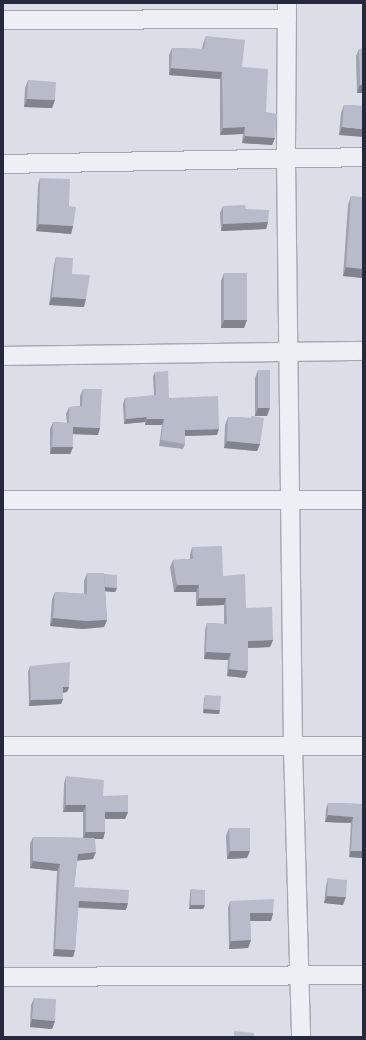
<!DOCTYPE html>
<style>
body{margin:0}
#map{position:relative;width:366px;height:1040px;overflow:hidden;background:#dbdee7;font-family:"Golos Text",sans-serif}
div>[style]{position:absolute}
.roads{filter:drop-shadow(1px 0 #a4a8b4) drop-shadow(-1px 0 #a4a8b4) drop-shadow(0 1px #a4a8b4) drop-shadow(0 -1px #a4a8b4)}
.minor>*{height:18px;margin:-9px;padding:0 9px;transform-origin:9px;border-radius:9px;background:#eeeff5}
.wall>*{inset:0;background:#9ea2ae}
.shaded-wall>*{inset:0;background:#81848d}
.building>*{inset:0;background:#b8bcca}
span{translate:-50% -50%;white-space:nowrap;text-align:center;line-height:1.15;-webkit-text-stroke:4px #eaedf5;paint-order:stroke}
.frame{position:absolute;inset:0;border:4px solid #24293e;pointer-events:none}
</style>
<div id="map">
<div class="roads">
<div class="minor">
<div style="left:287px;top:3px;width:154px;rotate:90.4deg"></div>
<div style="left:286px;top:157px;width:590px;rotate:89.32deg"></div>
<div style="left:293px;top:747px;width:290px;rotate:88.4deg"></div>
<div style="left:3px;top:20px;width:284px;rotate:-0.2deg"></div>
<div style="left:3px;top:164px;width:360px;rotate:-1.1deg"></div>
<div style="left:3px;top:356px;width:360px;rotate:-0.8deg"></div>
<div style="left:3px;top:500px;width:360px"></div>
<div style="left:3px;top:746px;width:360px"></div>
<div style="left:3px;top:977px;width:360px;rotate:-0.3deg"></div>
</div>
</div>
<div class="wall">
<div style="clip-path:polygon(206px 36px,242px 67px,266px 112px,275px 138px,272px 145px,242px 143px,243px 134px,220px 135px,220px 79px,169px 75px,169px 55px,172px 48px,202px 49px,203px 44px)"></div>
<div style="clip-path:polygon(359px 49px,363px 93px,357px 93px,356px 56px)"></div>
<div style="clip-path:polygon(28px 80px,55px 100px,52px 108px,24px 107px,25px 88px)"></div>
<div style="clip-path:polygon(344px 105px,363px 106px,339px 135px,341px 113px)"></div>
<div style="clip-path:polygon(40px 178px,69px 206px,73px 226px,71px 234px,36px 231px,38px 185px)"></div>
<div style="clip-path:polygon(351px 196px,363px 278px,343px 276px,348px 205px)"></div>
<div style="clip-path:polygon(223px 206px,246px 209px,268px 222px,266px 229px,221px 231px,220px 213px)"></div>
<div style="clip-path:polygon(56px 257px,72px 274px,84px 307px,49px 305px,54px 265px)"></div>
<div style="clip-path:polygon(224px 273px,247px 320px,244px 328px,221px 328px,221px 281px)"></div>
<div style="clip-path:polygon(258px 370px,267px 416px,255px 416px,255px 378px)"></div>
<div style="clip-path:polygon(155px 372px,169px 398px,217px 435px,185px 436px,185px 444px,183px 449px,159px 446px,162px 425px,145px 425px,145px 422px,124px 424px,123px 404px,125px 398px,154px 396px,153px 377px)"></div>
<div style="clip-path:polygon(83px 389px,98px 435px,73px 434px,73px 447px,70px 454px,50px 454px,50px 429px,53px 422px,67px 423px,66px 414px,69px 407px,80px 406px,80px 396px)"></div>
<div style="clip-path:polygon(252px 416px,260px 444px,257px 451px,224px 448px,225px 425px,228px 417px,251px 418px)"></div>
<div style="clip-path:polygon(192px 547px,223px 576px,246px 608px,273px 640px,270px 647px,248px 648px,245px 678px,227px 676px,228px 660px,204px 659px,205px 630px,207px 623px,224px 624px,224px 605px,196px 606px,196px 592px,174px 592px,170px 567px,173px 560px,190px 559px,190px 555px)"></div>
<div style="clip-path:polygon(87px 573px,104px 575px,117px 588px,115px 592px,105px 591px,107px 620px,104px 627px,83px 629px,50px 626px,52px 599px,55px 592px,84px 594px,84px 581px)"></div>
<div style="clip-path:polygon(30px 666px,69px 687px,67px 692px,63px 693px,63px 699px,61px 704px,29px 706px,28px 672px)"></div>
<div style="clip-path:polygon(205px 695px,219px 714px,203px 713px,204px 699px)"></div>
<div style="clip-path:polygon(66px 776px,103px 796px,128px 812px,125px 819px,105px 819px,105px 832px,103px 839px,95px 839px,93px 859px,77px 860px,74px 887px,126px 910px,78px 908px,75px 950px,73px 957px,53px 956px,57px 871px,30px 868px,30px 844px,33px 837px,83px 838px,83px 812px,63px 812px,64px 784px)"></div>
<div style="clip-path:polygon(328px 803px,363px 804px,363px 858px,349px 857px,351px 823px,325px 822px,326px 809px)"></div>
<div style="clip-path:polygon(229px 828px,247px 858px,227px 859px,226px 836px)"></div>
<div style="clip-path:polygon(328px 878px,343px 905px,324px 903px,326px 886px)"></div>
<div style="clip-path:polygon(191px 889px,205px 905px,203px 909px,189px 909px,190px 893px)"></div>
<div style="clip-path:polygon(230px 901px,273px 913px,271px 921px,250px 921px,251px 940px,248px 948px,229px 949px,228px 908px)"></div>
<div style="clip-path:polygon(34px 998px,55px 1021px,52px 1029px,30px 1027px,31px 1005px)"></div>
</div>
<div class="shaded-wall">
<div style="clip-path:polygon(171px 68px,222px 72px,220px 79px,169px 75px)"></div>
<div style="clip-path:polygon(360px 85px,363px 85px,363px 93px,357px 93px)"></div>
<div style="clip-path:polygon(27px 99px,55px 100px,52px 108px,24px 107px)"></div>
<div style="clip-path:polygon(245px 127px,243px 134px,220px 135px,223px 128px)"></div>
<div style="clip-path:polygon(342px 127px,363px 129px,363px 137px,339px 135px)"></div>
<div style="clip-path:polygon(245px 136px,275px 138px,272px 145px,242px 143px)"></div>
<div style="clip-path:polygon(268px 222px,266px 229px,221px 231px,223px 224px)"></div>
<div style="clip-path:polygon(39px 224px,73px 226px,71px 234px,36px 231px)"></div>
<div style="clip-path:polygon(346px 267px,363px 269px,363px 278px,343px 276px)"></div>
<div style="clip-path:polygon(52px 297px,86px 299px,84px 307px,49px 305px)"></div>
<div style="clip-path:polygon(224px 320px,247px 320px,244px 328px,221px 328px)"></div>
<div style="clip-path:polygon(258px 408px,270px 408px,267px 416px,255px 416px)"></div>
<div style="clip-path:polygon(147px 417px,145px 422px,124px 424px,126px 419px)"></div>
<div style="clip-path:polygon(147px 419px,164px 419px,162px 425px,145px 425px)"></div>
<div style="clip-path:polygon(73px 427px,100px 428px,98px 435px,71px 434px)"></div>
<div style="clip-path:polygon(219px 429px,217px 435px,183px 436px,185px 430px)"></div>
<div style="clip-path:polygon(227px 441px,260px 444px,257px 451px,224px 448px)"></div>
<div style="clip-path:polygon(52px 447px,73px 447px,70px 454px,50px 454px)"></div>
<div style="clip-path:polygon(177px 585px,199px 585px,196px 592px,174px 592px)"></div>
<div style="clip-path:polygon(104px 587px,117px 588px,115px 592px,102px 591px)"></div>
<div style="clip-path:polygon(199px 598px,226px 598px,224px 605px,196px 606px)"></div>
<div style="clip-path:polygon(53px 618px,107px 620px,104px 627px,83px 629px,50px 626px)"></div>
<div style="clip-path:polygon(273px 640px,270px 647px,245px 648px,248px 641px)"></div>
<div style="clip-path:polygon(206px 652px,231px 653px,228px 660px,204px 659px)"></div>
<div style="clip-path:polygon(229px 669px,248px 671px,245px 678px,227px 676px)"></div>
<div style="clip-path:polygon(63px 687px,69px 687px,67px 692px,60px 693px)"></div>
<div style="clip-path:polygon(63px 699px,61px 704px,29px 706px,31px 700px)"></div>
<div style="clip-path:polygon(204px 709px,220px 710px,219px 714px,203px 713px)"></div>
<div style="clip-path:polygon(66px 805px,86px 805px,83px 812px,63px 812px)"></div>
<div style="clip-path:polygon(105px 812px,128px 812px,125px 819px,103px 819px)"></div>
<div style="clip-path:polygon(328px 815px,353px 817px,351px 823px,325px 822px)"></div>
<div style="clip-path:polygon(86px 832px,105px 832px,103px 839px,83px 839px)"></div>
<div style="clip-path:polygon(230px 851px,250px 851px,247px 858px,227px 859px)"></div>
<div style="clip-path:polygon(351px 851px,363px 851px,363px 858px,349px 857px)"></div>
<div style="clip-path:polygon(96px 852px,93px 859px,75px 861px,78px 854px)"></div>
<div style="clip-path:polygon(33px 861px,60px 864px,57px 871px,30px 868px)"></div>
<div style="clip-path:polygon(327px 896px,346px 897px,343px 905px,324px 903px)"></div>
<div style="clip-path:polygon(79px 901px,128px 903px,126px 910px,76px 907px)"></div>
<div style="clip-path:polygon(191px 905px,205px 905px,203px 909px,189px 909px)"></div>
<div style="clip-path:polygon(250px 913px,273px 913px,271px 921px,247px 921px)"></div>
<div style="clip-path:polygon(251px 940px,248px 948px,229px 949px,231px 941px)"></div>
<div style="clip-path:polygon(55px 949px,75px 950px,73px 957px,53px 956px)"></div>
<div style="clip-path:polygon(32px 1019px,55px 1021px,52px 1029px,30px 1027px)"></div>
</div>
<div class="building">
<div style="clip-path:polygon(206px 36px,245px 40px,242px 67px,268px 69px,266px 112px,277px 114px,275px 138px,245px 136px,245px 127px,223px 128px,222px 72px,171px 68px,172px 48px,204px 49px)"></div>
<div style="clip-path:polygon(363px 48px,363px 85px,360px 85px,359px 49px)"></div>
<div style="clip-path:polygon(28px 80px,56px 82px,55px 100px,27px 99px)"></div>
<div style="clip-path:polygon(344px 105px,363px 106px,363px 129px,342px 127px)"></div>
<div style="clip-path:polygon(40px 178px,70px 179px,69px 206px,76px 207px,73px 226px,39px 224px)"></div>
<div style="clip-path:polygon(351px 196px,363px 197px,363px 269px,346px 267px)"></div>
<div style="clip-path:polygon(245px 205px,246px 209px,269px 210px,268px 222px,223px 224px,223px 206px)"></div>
<div style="clip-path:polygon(56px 257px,73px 258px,72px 274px,90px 275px,86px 299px,52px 297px)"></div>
<div style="clip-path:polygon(224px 273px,247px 273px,247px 320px,224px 320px)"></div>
<div style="clip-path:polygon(258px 370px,270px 370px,270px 408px,258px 408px)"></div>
<div style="clip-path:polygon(168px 371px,169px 398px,218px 396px,219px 429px,185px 430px,185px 444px,161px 440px,164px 419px,147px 419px,147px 417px,126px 419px,125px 398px,156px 395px,155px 372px)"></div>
<div style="clip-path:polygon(83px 389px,102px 389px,100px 428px,73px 427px,73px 447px,52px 447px,53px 422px,69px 423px,69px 407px,82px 406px)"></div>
<div style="clip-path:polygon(252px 416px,264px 418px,260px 444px,227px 441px,228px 417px,252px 418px)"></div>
<div style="clip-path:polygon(222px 546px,223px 576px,245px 574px,246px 608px,272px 607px,273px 640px,248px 641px,248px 671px,229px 669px,231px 653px,206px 652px,207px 623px,227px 624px,226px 598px,199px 598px,199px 585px,177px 585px,173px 560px,193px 559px,192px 547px)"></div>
<div style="clip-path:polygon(87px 573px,104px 573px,107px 620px,86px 621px,53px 618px,55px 592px,87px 594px)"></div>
<div style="clip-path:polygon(104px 574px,117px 575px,117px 588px,105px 587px)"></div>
<div style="clip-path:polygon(70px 662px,69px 687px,63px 687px,63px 699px,31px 700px,30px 666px)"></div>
<div style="clip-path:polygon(205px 695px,221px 696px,220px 710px,204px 709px)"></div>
<div style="clip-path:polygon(66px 776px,104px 780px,103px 796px,128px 795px,128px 812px,105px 812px,105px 832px,86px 832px,86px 805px,66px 805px)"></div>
<div style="clip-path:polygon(328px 803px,363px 804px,363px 851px,351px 851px,353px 817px,328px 815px)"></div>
<div style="clip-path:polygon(229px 828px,250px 828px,250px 851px,230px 851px)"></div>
<div style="clip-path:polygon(33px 837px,95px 838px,96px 852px,78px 854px,74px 887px,129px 890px,128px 903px,79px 901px,75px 950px,55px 949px,60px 864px,33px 861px)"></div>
<div style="clip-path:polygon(328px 878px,347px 880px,346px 897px,327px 896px)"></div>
<div style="clip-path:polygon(191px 889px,205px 890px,205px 905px,191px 905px)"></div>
<div style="clip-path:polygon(274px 899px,273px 913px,250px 913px,251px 940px,231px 941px,230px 901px)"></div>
<div style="clip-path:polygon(34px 998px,56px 999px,55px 1021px,32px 1019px)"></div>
<div style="clip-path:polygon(234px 1031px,254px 1033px,254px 1037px,234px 1037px)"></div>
</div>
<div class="frame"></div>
</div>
